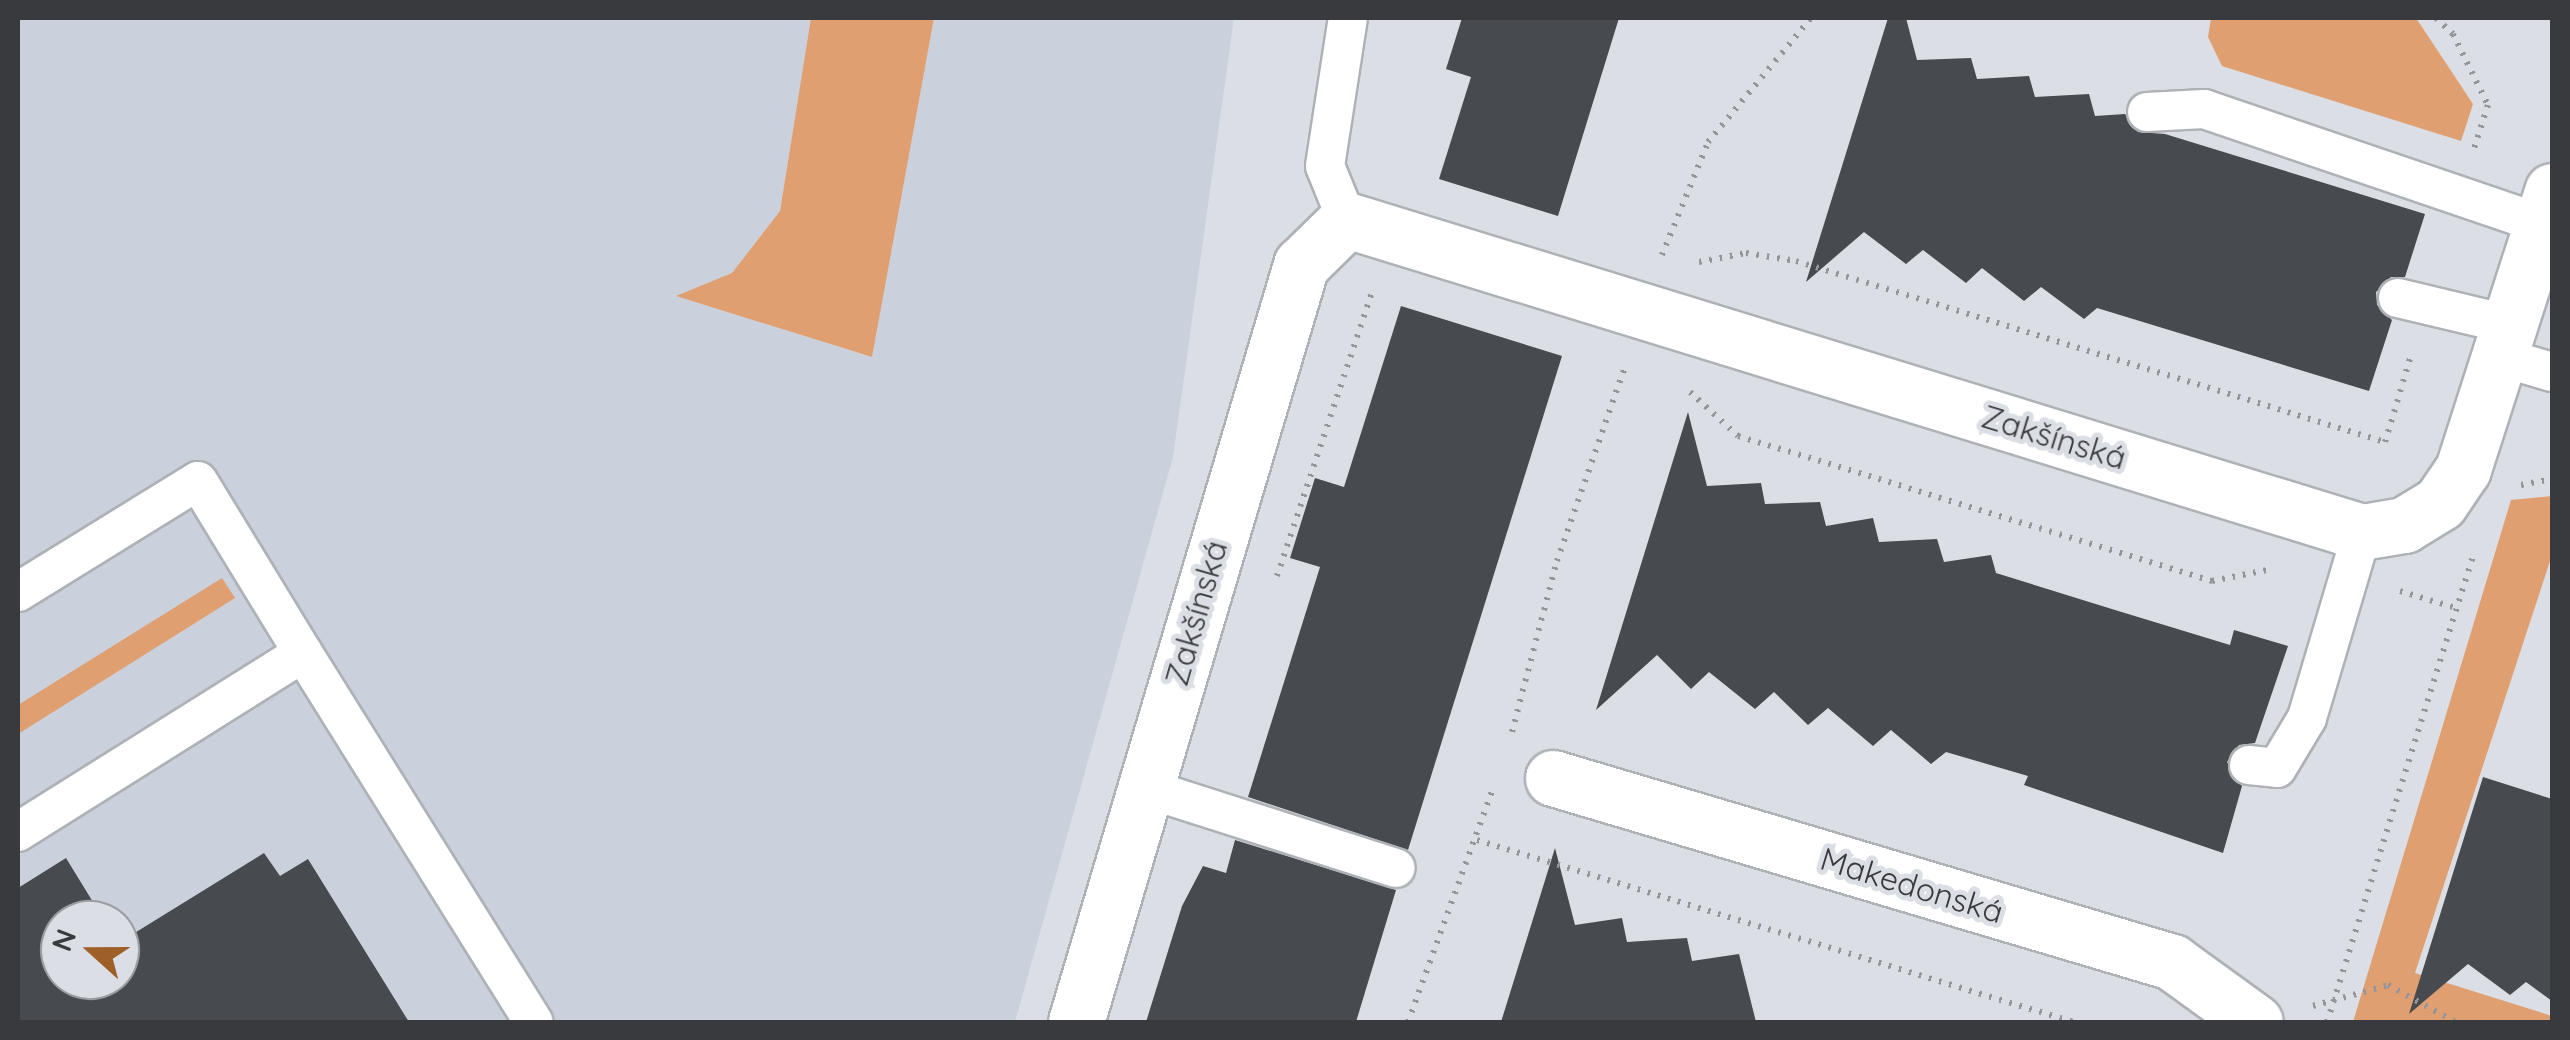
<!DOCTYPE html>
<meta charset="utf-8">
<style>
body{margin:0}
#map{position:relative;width:2570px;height:1040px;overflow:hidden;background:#dbdee4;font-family:Quicksand,sans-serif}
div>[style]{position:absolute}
.built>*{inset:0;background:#cbd1dc}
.green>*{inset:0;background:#df9f70}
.building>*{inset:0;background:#474a4e}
.path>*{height:6px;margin-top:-3px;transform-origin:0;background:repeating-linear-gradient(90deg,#93959a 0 2.5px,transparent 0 10.5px)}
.roads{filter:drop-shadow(2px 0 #aeb1b6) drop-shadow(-2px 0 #aeb1b6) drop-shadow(0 2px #aeb1b6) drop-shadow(0 -2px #aeb1b6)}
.lane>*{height:38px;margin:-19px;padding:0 19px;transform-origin:19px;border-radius:19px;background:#fff}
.street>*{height:55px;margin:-27.5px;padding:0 27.5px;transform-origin:27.5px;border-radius:27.5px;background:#fff}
span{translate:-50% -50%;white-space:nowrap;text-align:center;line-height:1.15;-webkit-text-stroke:10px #dbdee4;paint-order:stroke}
.street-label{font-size:32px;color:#393a3d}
.frame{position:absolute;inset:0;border:20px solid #393a3d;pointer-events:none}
.north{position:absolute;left:40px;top:900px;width:100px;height:100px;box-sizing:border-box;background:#dbdee4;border:2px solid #9a9ca1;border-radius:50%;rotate:291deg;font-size:28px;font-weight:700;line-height:40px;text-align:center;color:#393a3d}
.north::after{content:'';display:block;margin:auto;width:35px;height:45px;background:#9f5f29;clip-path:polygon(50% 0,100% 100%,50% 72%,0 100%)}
</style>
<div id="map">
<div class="built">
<div style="clip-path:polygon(evenodd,18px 18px,811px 18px,780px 211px,732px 273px,677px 296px,871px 357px,934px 18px,1234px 18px,1173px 457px,1015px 1022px,18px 1022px,18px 18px,60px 920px,120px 920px,120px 980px,60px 980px,60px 920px)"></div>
</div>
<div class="green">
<div style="clip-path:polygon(811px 18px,934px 18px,872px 357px,676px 296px,732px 273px,780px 211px)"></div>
<div style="clip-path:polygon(2211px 18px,2416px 18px,2473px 104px,2461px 141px,2222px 66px,2208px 37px)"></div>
<div style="clip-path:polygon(2552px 496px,2552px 555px,2415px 973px,2552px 1016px,2552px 1022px,2353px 1022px,2511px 500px)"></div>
<div style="clip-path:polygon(222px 578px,235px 598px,18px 734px,18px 705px)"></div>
</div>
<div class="building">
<div style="clip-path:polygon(1462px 18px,1619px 18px,1558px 216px,1439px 179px,1471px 77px,1446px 69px)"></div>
<div style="clip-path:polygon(1888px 18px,1906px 18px,1917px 60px,1971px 58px,1977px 79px,2029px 76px,2035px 97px,2089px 94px,2095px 116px,2125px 114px,2138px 132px,2165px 134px,2425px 214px,2405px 277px,2391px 277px,2376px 292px,2377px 305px,2392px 320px,2369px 391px,2097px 308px,2084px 319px,2041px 287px,2024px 301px,1982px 268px,1966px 283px,1923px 250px,1906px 264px,1864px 232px,1806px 282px)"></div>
<div style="clip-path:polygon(1401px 306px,1562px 356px,1408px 850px,1248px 797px,1320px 567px,1290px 558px,1315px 478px,1344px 487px)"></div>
<div style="clip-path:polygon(1688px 412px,1707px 486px,1761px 483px,1765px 504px,1820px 502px,1826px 526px,1873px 518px,1879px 542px,1937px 539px,1944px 562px,1991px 555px,1996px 573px,2115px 610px,2230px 645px,2234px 630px,2288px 646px,2255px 743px,2239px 745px,2227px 762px,2242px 786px,2223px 853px,2024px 785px,2028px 776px,1946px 752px,1931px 764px,1891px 730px,1873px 746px,1828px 708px,1808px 725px,1774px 692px,1755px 709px,1709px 672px,1691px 689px,1657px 655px,1596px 710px)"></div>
<div style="clip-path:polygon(2483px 777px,2552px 799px,2552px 1001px,2526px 982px,2510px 995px,2468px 964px,2409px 1014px)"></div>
<div style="clip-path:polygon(1235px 840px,1396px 890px,1356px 1022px,1146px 1022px,1182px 906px,1203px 866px,1226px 873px)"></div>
<div style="clip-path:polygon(1555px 848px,1575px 925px,1622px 918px,1627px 942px,1687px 938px,1692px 961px,1739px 954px,1756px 1022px,1501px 1022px)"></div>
<div style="clip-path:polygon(264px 853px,280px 876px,308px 859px,409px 1022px,18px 1022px,18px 888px,66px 858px,104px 920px,60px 920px,60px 980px,120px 980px,120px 942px)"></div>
</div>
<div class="path">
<div style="left:2436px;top:18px;width:23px;rotate:43deg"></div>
<div style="left:2453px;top:34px;width:79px;rotate:63.8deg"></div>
<div style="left:2488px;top:105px;width:46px;rotate:107.7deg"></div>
<div style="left:1662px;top:255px;width:122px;rotate:-67.8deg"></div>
<div style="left:1708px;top:142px;width:161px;rotate:-50.3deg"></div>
<div style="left:1699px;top:262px;width:48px;rotate:-10.8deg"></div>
<div style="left:1746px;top:253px;width:51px;rotate:9.1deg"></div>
<div style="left:1796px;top:261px;width:616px;rotate:17.08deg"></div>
<div style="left:2385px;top:442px;width:94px;rotate:-73.3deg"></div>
<div style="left:1690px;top:392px;width:65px;rotate:42.5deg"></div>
<div style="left:1738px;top:436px;width:496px;rotate:17deg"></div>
<div style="left:2212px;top:581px;width:56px;rotate:-11.3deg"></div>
<div style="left:2521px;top:485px;width:32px;rotate:-11deg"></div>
<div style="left:1277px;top:576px;width:303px;rotate:-71.5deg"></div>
<div style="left:2400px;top:591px;width:59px;rotate:16.9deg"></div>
<div style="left:1512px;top:732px;width:177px;rotate:-75.3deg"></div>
<div style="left:1557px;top:561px;width:206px;rotate:-70.7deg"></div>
<div style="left:1477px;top:840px;width:623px;rotate:16.98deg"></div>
<div style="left:2313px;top:1006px;width:78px;rotate:-15.6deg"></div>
<div style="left:2388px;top:985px;width:77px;rotate:28.9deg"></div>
<div style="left:1408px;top:1022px;width:246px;rotate:-70deg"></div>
<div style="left:2327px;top:1022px;width:488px;rotate:-72.6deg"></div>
</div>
<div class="roads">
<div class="lane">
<div style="left:2147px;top:112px;width:57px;rotate:-3deg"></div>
<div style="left:2204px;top:109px;width:357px;rotate:18.8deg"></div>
<div style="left:1347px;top:220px;width:58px;rotate:-112.2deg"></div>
<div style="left:1325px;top:166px;width:150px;rotate:-81.2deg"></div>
<div style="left:2398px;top:298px;width:116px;rotate:13.4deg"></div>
<div style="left:2501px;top:357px;width:53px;rotate:16.4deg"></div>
<div style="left:18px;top:592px;width:211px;rotate:-31.7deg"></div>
<div style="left:198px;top:481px;width:202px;rotate:58.6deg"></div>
<div style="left:303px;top:653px;width:337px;rotate:147.9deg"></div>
<div style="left:303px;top:653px;width:435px;rotate:58deg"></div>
<div style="left:2249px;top:765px;width:28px;rotate:6deg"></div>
<div style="left:2277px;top:768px;width:58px;rotate:-59deg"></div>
<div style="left:2307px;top:718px;width:194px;rotate:-73.5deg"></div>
<div style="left:1145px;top:788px;width:263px;rotate:17.7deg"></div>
</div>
<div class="street">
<div style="left:1553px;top:778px;width:646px;rotate:16.55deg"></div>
<div style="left:2172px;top:962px;width:102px;rotate:35.9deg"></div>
<div style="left:1076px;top:1022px;width:790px;rotate:-73.45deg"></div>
<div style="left:1301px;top:265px;width:64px;rotate:-44.4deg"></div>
<div style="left:1347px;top:220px;width:1062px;rotate:17.09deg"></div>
<div style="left:2362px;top:532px;width:43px;rotate:-9.5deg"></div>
<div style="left:2404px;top:525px;width:42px;rotate:-31.4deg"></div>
<div style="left:2440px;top:503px;width:41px;rotate:-55.9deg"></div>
<div style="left:2463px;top:469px;width:292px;rotate:-72.2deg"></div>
</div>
</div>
<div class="street-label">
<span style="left:2054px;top:437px;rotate:17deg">Zakšínská</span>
<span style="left:1196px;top:613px;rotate:-74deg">Zakšínská</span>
<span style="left:1912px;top:885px;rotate:17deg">Makedonská</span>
</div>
<div class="frame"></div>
<div class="north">N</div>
</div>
